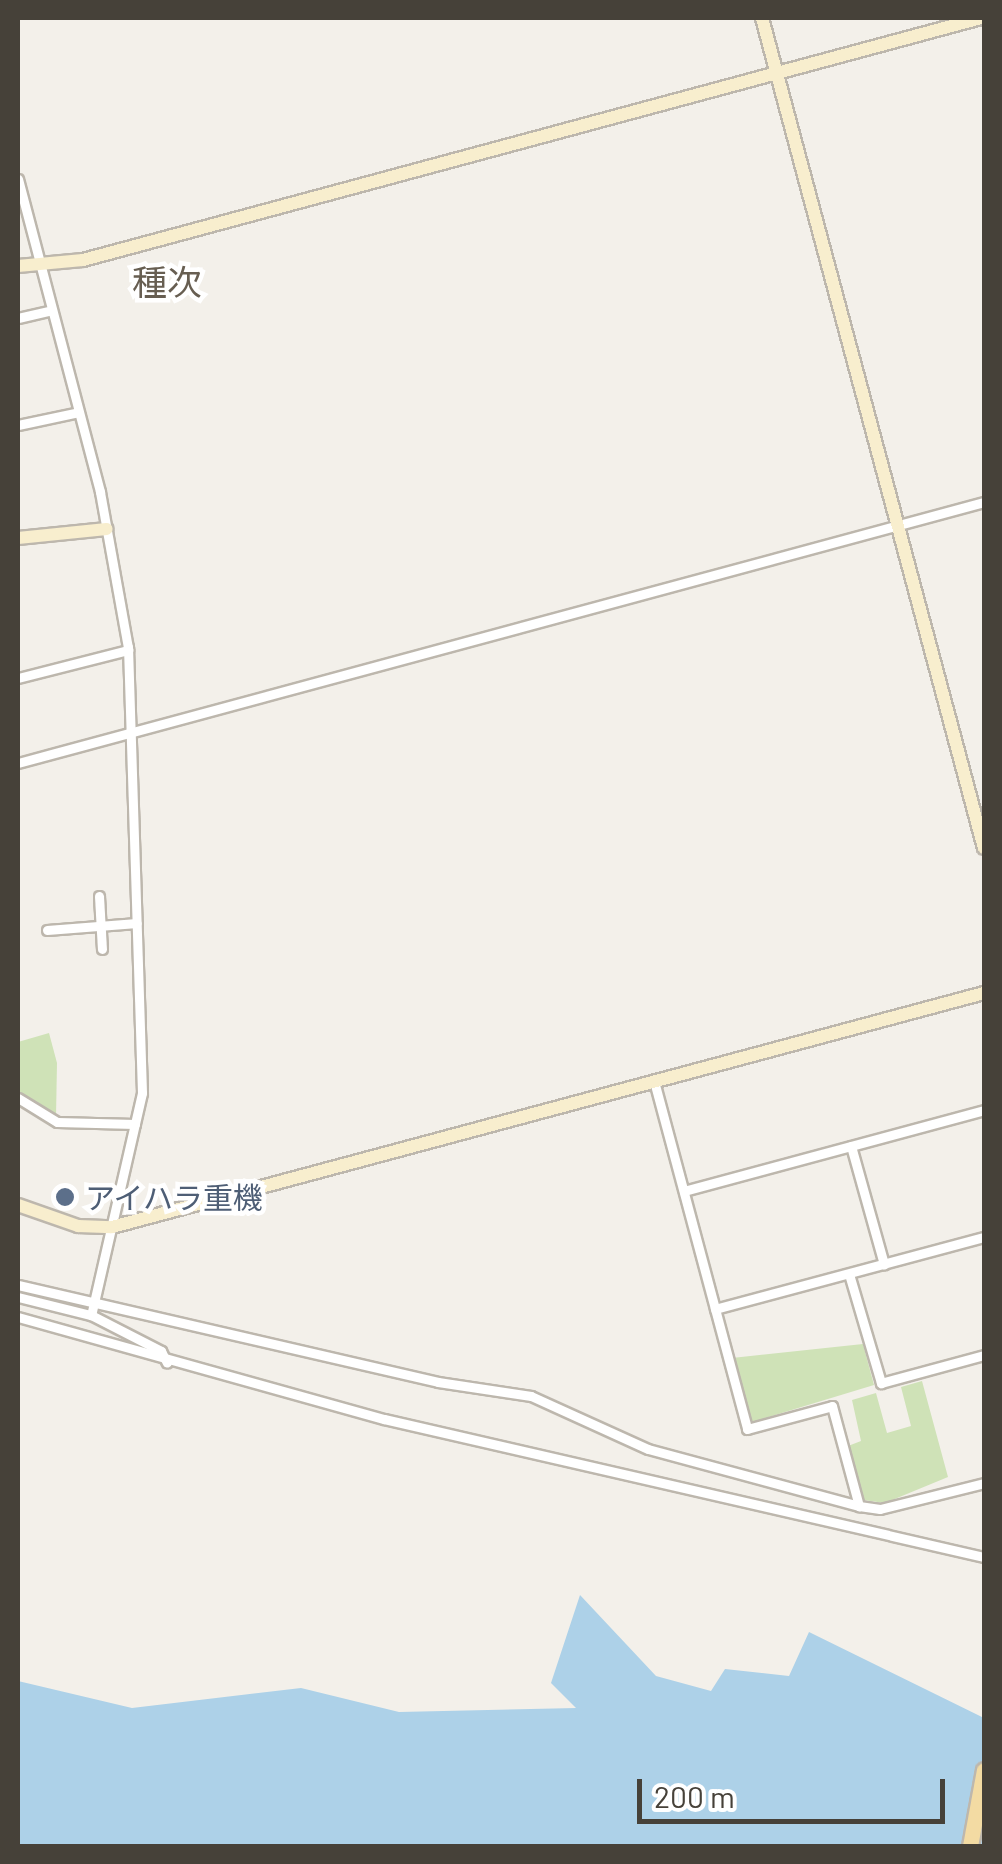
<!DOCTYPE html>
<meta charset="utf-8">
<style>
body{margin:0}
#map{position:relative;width:1002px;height:1864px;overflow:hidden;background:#f3f0ea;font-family:Barlow,"Noto Sans JP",sans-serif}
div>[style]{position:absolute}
.green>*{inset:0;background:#cfe2b7}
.water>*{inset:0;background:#add1e8}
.roads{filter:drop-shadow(2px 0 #bdb7ad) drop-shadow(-2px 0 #bdb7ad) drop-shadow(0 2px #bdb7ad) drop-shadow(0 -2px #bdb7ad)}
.street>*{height:9px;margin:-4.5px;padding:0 4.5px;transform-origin:4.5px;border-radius:4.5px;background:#fff}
.secondary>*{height:12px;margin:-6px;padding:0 6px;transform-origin:6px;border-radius:6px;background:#f8eece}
.primary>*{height:15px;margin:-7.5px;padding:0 7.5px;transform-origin:7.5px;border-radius:7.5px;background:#f3dba3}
.dots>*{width:28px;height:28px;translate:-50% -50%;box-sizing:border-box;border:5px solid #fff;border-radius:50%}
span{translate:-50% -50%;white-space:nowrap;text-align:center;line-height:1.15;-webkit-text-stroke:9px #fff;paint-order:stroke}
.service-label{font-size:30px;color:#4e5e75}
.left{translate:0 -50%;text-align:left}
.quarter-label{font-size:35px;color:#675e51}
.frame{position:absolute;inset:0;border:20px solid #464139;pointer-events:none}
.scale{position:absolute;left:637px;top:1779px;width:308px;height:45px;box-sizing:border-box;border:5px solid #464139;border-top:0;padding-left:12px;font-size:30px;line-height:35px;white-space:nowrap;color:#464139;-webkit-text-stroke:8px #fff;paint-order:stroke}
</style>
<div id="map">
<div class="green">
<div style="clip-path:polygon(49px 1033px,57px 1063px,56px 1117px,18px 1093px,18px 1042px)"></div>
<div style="clip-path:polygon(863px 1344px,874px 1385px,749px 1423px,732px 1358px)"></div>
<div style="clip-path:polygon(922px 1381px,948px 1477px,885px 1503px,863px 1500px,848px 1446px,861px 1441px,852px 1400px,876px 1393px,887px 1433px,911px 1426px,901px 1387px)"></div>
</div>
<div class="water">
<div style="clip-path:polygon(580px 1595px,656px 1676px,711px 1691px,725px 1669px,789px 1676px,809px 1632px,984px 1718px,984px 1846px,18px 1846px,18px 1681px,132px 1708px,301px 1688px,399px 1712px,576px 1708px,551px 1683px)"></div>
</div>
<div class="roads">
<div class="street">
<div style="left:18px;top:179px;width:324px;rotate:75.3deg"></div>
<div style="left:100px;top:492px;width:158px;rotate:79.8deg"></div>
<div style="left:128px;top:647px;width:446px;rotate:88.2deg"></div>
<div style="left:142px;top:1093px;width:228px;rotate:102.9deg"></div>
<div style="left:91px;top:1315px;width:79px;rotate:27.2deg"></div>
<div style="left:161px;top:1351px;width:13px;rotate:63deg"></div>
<div style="left:18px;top:318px;width:35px;rotate:-13deg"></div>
<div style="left:18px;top:425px;width:62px;rotate:-12deg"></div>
<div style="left:18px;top:678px;width:114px;rotate:-14.3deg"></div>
<div style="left:18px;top:763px;width:1001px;rotate:-15.12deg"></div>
<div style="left:99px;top:896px;width:53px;rotate:86.8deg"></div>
<div style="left:47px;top:930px;width:90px;rotate:-4.4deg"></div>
<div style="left:654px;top:1081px;width:360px;rotate:75deg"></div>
<div style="left:747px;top:1429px;width:88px;rotate:-15.1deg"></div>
<div style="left:832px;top:1406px;width:104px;rotate:74.9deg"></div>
<div style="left:859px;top:1506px;width:21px;rotate:8deg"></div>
<div style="left:880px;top:1509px;width:107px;rotate:-14deg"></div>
<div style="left:18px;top:1098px;width:46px;rotate:31.6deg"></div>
<div style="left:57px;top:1122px;width:78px;rotate:1.5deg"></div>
<div style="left:851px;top:1146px;width:123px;rotate:74.4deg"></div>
<div style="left:684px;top:1191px;width:311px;rotate:-15.1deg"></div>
<div style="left:849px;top:1274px;width:114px;rotate:73.6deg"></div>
<div style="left:881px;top:1383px;width:107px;rotate:-15.2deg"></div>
<div style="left:18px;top:1285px;width:431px;rotate:13deg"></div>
<div style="left:438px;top:1382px;width:94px;rotate:8.6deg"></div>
<div style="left:531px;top:1396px;width:128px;rotate:24.4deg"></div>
<div style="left:648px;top:1449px;width:219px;rotate:15.1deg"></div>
<div style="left:18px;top:1297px;width:75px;rotate:13.9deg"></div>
<div style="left:715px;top:1309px;width:278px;rotate:-15deg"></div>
<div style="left:18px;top:1317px;width:380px;rotate:15.6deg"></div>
<div style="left:384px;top:1419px;width:616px;rotate:12.95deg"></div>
</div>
<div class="secondary">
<div style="left:762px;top:18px;width:859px;rotate:75.03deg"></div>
<div style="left:18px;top:266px;width:65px;rotate:-5.3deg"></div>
<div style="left:83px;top:260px;width:930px;rotate:-15.08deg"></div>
<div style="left:18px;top:538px;width:89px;rotate:-5.8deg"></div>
<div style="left:18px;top:1205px;width:64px;rotate:19.3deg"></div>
<div style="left:78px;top:1226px;width:34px;rotate:2deg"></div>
<div style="left:112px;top:1227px;width:903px;rotate:-15.02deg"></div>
</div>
<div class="primary">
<div style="left:970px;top:1846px;width:77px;rotate:-79.6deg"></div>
</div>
</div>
<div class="dots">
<div style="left:65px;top:1197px;background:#5c6f8a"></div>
</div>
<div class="service-label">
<span class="left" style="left:85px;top:1197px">アイハラ重機</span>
</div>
<div class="quarter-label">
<span style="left:167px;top:281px">種次</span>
</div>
<div class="frame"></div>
<div class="scale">200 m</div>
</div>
